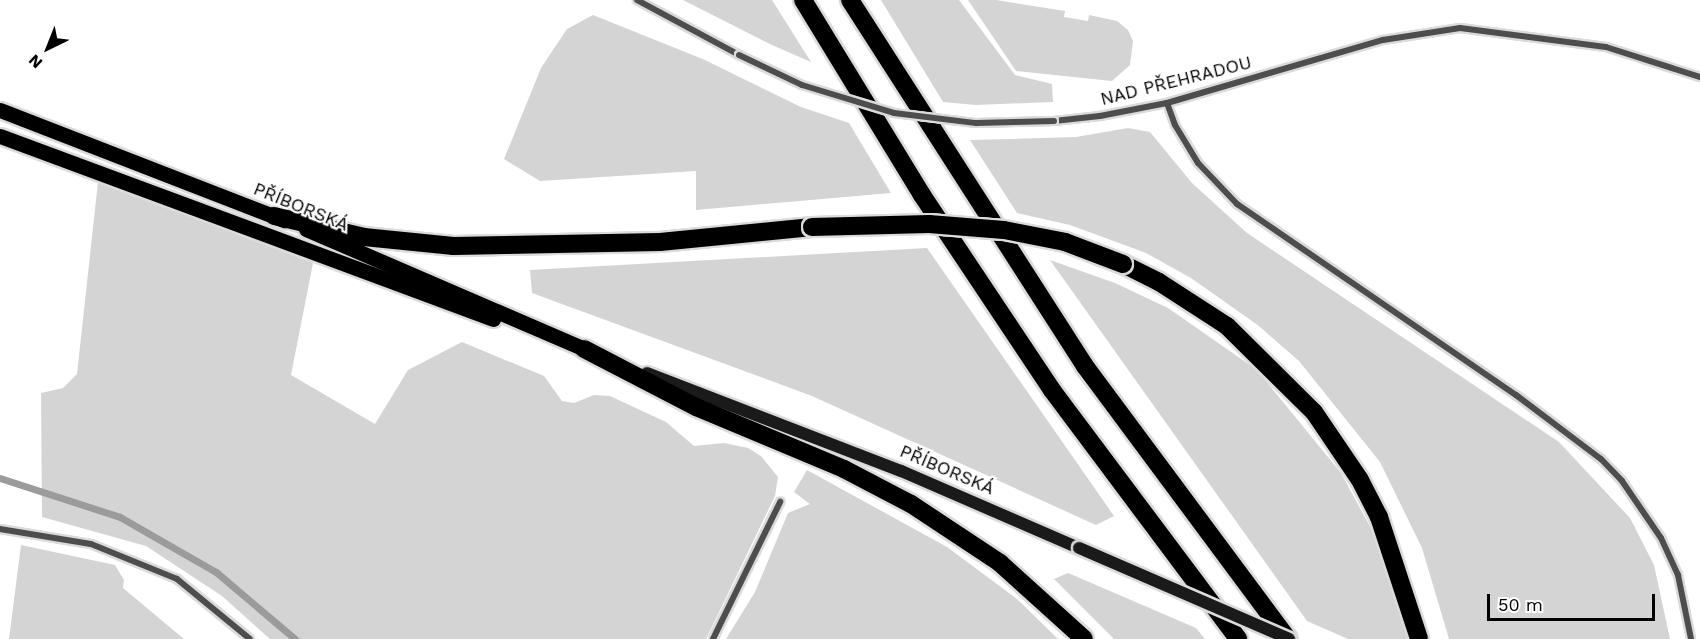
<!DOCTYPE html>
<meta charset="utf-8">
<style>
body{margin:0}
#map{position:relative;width:1700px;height:639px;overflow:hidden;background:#fff;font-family:"Work Sans",sans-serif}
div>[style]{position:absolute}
.green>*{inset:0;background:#d4d4d4}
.stream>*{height:7px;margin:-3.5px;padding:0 3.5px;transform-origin:3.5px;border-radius:3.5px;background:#9b9b9b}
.roads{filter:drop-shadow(2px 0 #dbdbdb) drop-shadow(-2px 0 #dbdbdb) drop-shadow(0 2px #dbdbdb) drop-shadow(0 -2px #dbdbdb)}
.minor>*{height:6px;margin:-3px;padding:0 3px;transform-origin:3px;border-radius:3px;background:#4d4d4d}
.secondary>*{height:12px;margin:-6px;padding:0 6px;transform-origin:6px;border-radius:6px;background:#1a1a1a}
.primary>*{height:15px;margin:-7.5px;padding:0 7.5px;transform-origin:7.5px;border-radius:7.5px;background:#000}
.motorway>*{height:18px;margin:-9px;padding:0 9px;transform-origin:9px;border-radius:9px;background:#000}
.bridges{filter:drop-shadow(2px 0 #dbdbdb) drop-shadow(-2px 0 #dbdbdb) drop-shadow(0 2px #dbdbdb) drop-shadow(0 -2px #dbdbdb)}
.minor-bridge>*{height:6px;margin:-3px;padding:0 3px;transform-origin:3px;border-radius:3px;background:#4d4d4d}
.secondary-bridge>*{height:12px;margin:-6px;padding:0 6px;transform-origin:6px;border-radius:6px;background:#1a1a1a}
.motorway-bridge>*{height:18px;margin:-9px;padding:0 9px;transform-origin:9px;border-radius:9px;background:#000}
span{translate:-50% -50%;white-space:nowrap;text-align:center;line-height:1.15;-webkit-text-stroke:4.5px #fff;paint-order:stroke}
.street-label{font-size:18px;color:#000}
.north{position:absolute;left:18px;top:18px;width:60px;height:60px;-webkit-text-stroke:4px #fff;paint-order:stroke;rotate:223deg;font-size:16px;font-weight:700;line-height:24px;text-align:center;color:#000}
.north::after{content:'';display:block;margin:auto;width:21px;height:27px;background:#000;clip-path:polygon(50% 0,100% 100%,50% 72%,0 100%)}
.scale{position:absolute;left:1487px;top:594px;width:168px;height:27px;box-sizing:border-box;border:3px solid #000;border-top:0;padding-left:8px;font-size:18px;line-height:21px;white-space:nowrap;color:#000;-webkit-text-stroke:4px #fff;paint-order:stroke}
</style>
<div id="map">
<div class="green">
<div style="clip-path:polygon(683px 0,772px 0,811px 62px,772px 45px)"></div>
<div style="clip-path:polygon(881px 0,959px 0,1015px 75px,1052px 84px,1053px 102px,976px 105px,943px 102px)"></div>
<div style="clip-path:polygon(968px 0,996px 0,1065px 11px,1064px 17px,1088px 21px,1089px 15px,1117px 21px,1128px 30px,1133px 41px,1130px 65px,1112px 81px,1016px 71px)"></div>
<div style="clip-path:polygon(593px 15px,705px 60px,801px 107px,849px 123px,891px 193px,696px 210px,696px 171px,540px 181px,504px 159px,541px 68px,567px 29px)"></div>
<div style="clip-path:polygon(1128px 128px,1150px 132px,1192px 183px,1247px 233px,1559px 442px,1630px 518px,1654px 565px,1670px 639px,1449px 639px,1422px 548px,1380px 462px,1299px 361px,1259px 326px,1191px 278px,1146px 253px,1070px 225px,1017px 213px,970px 140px,1076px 137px)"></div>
<div style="clip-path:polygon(98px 182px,313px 263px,291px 375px,375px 424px,408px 370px,462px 342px,544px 376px,562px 401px,574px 403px,594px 395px,610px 396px,666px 422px,694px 446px,724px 443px,748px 448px,761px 456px,778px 477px,775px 496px,706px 639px,270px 639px,222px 596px,146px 546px,42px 517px,41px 393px,63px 388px,77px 374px)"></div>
<div style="clip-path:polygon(927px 248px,1114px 516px,1096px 525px,812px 396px,532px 293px,530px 270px)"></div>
<div style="clip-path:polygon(1050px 260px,1115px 283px,1168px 308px,1257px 370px,1341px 473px,1386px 556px,1412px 639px,1348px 639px,1307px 621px)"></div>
<div style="clip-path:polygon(807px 470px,947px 547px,1017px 599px,1058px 639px,726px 639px,755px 592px,788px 513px,810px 504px,794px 492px)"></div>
<div style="clip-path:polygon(21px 545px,115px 565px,124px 580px,123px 588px,184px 639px,9px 639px)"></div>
<div style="clip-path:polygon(1068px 573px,1196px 628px,1205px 639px,1114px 639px,1054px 579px)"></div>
</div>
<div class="stream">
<div style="left:0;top:478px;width:126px;rotate:18deg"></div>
<div style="left:120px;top:517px;width:111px;rotate:29.8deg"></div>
<div style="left:216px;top:572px;width:104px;rotate:40.3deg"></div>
</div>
<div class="roads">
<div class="minor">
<div style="left:637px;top:0;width:116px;rotate:28.3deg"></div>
<div style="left:1167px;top:103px;width:23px;rotate:70deg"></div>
<div style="left:1175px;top:125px;width:44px;rotate:58.8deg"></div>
<div style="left:1198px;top:163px;width:57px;rotate:46.4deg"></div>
<div style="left:1237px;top:204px;width:338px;rotate:34.4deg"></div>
<div style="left:1516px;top:395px;width:106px;rotate:37deg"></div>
<div style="left:1601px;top:459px;width:30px;rotate:46deg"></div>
<div style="left:1622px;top:481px;width:69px;rotate:55.6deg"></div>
<div style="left:1661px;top:538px;width:41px;rotate:65.3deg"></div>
<div style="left:1678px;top:575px;width:65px;rotate:78.5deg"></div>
<div style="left:1054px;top:121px;width:46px;rotate:-6.2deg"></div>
<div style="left:1100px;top:116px;width:68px;rotate:-11deg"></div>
<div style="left:1167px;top:103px;width:225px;rotate:-16.3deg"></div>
<div style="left:1383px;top:40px;width:78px;rotate:-8.9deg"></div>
<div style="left:1460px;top:28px;width:147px;rotate:7.4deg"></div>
<div style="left:1606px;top:47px;width:99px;rotate:17.7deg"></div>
<div style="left:0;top:529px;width:92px;rotate:9.4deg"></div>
<div style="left:91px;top:544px;width:93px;rotate:22.1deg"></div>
<div style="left:177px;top:579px;width:94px;rotate:39.4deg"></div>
<div style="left:713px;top:639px;width:153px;rotate:-63.9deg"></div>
</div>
<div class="secondary">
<div style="left:647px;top:373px;width:272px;rotate:21.1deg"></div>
<div style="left:901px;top:471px;width:194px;rotate:23.4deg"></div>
</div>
<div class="primary">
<div style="left:0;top:110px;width:305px;rotate:21.2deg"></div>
<div style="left:0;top:136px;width:526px;rotate:20.36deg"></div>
<div style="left:306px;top:229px;width:303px;rotate:23.3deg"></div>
</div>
<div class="motorway">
<div style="left:803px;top:0;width:228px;rotate:58.6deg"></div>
<div style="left:922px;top:195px;width:234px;rotate:56.3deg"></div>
<div style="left:1052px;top:390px;width:311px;rotate:53.2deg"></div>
<div style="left:850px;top:0;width:435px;rotate:57.3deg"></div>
<div style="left:1085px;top:366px;width:340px;rotate:53.4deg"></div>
<div style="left:274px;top:216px;width:92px;rotate:13.1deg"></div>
<div style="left:364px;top:237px;width:90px;rotate:5.7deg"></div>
<div style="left:454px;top:246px;width:206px;rotate:-1.1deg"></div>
<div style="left:660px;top:242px;width:153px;rotate:-5.6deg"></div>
<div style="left:1123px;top:264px;width:40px;rotate:26.6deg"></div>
<div style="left:1159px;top:282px;width:81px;rotate:32.9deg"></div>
<div style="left:1227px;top:326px;width:122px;rotate:44.7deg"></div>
<div style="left:1314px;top:412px;width:82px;rotate:55.9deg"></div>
<div style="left:1360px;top:480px;width:42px;rotate:62.8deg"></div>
<div style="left:1379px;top:517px;width:128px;rotate:71.8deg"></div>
<div style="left:584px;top:349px;width:126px;rotate:27.4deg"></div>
<div style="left:696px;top:407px;width:160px;rotate:22.7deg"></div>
<div style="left:844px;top:469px;width:76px;rotate:27.6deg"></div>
<div style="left:911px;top:504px;width:107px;rotate:33.5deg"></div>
<div style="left:1000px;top:563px;width:113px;rotate:42.1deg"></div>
</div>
</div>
<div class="bridges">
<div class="minor-bridge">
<div style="left:739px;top:55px;width:70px;rotate:25.5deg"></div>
<div style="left:802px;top:85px;width:96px;rotate:16.9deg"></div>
<div style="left:894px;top:113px;width:83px;rotate:7deg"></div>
<div style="left:976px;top:123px;width:78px;rotate:-1.5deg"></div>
</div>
<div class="secondary-bridge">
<div style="left:1079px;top:548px;width:229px;rotate:23.4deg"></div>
</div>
<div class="motorway-bridge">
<div style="left:812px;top:227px;width:117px;rotate:-1.5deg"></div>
<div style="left:929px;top:224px;width:75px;rotate:4.6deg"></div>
<div style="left:1004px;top:230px;width:62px;rotate:11.1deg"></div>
<div style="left:1065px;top:242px;width:62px;rotate:20.8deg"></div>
</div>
</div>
<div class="street-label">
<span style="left:1176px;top:81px;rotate:-14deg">NAD PŘEHRADOU</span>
<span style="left:301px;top:207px;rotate:22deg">PŘÍBORSKÁ</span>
<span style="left:947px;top:470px;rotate:23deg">PŘÍBORSKÁ</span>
</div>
<div class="north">N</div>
<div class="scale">50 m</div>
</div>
